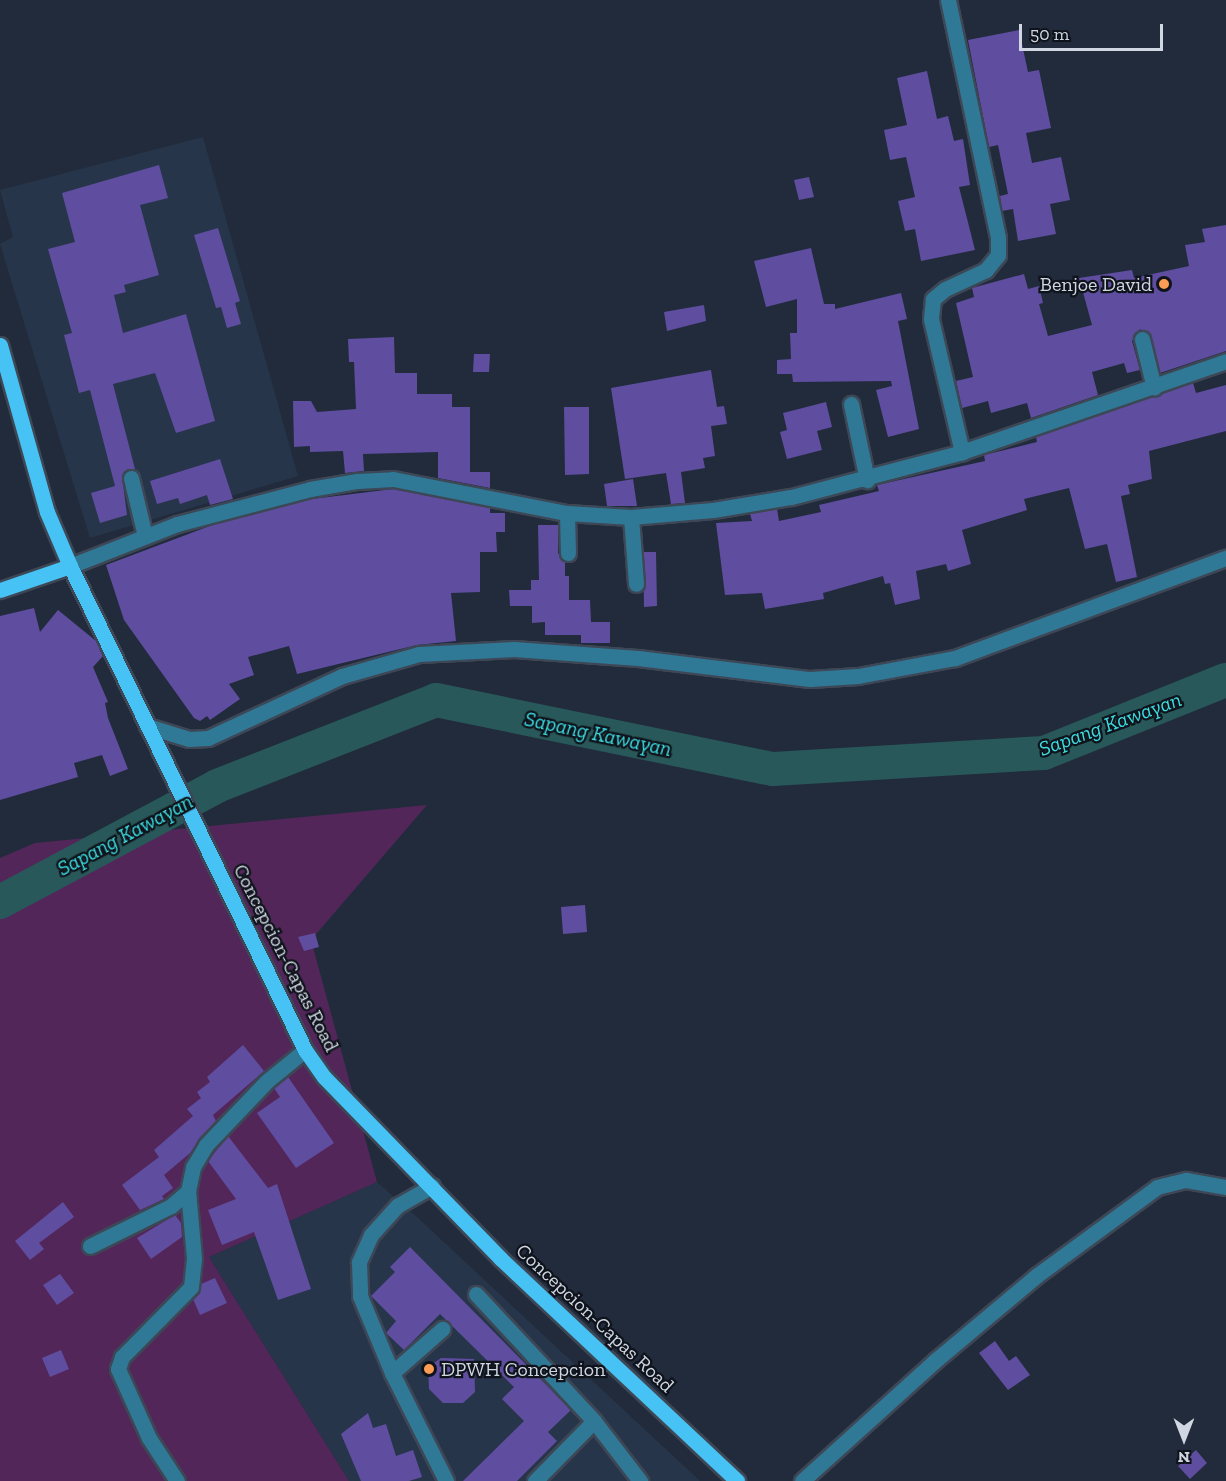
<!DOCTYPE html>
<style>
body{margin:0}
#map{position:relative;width:1226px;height:1481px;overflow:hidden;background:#212b3b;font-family:"Zilla Slab",serif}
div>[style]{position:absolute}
.built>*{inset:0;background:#27354a}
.green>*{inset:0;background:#53265a}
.river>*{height:34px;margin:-17px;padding:0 17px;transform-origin:17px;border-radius:17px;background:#285859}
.building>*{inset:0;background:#5f4da0}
.roads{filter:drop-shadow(2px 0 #3d4756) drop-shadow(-2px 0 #3d4756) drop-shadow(0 2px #3d4756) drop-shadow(0 -2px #3d4756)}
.minor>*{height:15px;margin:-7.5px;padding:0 7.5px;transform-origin:7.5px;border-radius:7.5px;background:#307996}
.major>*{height:15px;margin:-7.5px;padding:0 7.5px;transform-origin:7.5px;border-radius:7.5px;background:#46c3f4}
.dots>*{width:16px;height:16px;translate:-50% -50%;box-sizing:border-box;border:3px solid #0f131b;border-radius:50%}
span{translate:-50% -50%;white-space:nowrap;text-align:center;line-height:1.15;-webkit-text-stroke:4.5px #0f131b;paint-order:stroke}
.poi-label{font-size:20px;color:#d0d7e2}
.right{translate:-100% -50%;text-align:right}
.left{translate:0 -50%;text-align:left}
.street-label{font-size:20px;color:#d0d7e2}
.water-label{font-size:21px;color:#3cdce0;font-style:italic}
.north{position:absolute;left:1154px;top:1409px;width:60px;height:60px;-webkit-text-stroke:4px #0f131b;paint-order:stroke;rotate:180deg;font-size:16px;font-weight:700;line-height:24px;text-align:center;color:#d0d7e2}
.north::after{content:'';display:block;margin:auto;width:21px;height:27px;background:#d0d7e2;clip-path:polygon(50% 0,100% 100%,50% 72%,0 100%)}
.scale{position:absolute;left:1019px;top:24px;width:144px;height:27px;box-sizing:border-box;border:3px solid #d0d7e2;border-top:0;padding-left:8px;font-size:18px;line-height:21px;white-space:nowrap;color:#d0d7e2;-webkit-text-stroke:4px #0f131b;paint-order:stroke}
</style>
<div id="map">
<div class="built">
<div style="clip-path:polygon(203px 137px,298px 476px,90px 538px,0 244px,13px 237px,0 190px)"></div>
<div style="clip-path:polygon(377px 1182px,417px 1217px,700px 1481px,349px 1481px,209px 1257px)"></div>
</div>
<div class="green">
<div style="clip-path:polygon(427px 805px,311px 940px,377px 1182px,209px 1257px,349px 1481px,0 1481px,0 858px,35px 843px)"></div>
</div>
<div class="river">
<div style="left:0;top:902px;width:246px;rotate:-28.1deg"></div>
<div style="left:217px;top:786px;width:235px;rotate:-21.4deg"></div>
<div style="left:436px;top:700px;width:344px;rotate:11.6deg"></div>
<div style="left:773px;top:769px;width:271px;rotate:-3.4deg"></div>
<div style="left:1044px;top:753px;width:196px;rotate:-21.9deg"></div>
</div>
<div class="building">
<div style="clip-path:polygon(1019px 30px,1028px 72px,1039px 70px,1051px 128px,1026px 133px,1032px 163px,1061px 157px,1070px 200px,1050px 204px,1056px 234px,1018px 241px,1013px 209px,1002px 211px,1000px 196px,1008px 194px,998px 145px,989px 147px,968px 40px)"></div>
<div style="clip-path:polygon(927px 71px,937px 119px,948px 116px,954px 141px,963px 139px,970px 185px,959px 187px,975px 250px,921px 261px,915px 229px,905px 231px,898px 201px,915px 197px,906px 157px,890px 160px,884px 130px,907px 125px,897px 78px)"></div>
<div style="clip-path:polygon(159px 165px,168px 198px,140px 205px,159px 275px,124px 285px,126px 292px,114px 295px,123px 333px,186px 314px,215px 421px,176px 433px,155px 373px,113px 384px,135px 469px,128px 469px,122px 476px,127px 515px,100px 523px,91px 493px,115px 486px,90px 390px,79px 393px,64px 335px,72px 333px,48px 249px,75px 242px,62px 193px)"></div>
<div style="clip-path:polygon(809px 177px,814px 197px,799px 200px,794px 180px)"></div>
<div style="clip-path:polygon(1226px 225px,1226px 351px,1160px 373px,1151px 336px,1140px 329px,1132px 341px,1140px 370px,1127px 373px,1124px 363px,1092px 372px,1098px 395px,1031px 418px,1027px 403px,991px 413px,988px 401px,962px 408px,956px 381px,973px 377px,956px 303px,974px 297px,972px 288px,1024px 274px,1028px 289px,1039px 286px,1043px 303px,1039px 304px,1048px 336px,1092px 325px,1079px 278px,1132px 270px,1134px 278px,1189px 266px,1185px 245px,1205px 242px,1202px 229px)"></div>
<div style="clip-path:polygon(218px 228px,240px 301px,235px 303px,241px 324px,227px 328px,221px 307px,216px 308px,194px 235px)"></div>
<div style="clip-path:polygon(811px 248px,824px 304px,835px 304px,835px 309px,901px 293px,907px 319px,898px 321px,919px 429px,888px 437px,876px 390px,892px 386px,891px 381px,793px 382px,792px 374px,777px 374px,777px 360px,791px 359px,790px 333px,797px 333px,797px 299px,766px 307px,754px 261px)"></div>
<div style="clip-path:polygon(704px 305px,706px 321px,667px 331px,664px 312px)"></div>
<div style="clip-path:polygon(394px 337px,395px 373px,417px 373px,417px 394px,452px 394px,452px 407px,470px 407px,470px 472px,490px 472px,490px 488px,438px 478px,438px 452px,363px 454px,364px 471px,345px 473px,343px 451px,310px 452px,310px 446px,294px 447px,293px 401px,311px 401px,317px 412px,356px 409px,354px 362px,349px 362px,348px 339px)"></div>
<div style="clip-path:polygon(474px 354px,490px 354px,489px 372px,473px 372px)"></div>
<div style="clip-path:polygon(711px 370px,717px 407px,724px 406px,727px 424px,711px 426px,715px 456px,703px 458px,705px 468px,681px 472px,685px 503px,671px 504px,666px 473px,625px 479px,611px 388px)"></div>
<div style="clip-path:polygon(1193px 383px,1196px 393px,1226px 385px,1226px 431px,1149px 451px,1152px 479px,1128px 485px,1130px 494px,1121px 496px,1137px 577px,1116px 582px,1107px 544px,1085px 549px,1069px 488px,1024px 499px,1027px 510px,962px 530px,971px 564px,948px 571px,946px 564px,916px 571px,920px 599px,895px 605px,890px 583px,885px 584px,883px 576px,823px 593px,824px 599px,765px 609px,762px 593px,725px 595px,716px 523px,752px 521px,750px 514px,777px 509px,779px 521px,821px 512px,819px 505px,879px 491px,877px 485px,985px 461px,984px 455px,1037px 442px,1036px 437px)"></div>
<div style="clip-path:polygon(826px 402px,832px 427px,817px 431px,822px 450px,787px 459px,780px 432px,787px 430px,783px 413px)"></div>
<div style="clip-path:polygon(564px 407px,589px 407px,589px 474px,565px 475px)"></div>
<div style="clip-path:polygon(220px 459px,233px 499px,210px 505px,207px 495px,180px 504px,178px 498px,157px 504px,150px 481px)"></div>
<div style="clip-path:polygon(633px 479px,637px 506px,607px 506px,604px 484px)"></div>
<div style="clip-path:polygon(393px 489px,490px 508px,490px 513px,505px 513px,505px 532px,496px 532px,497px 552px,480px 552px,480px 592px,451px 593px,456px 641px,417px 645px,297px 674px,289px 646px,248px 657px,254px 675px,229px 684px,240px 699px,210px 720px,207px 716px,200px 721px,194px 718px,124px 620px,106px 565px,215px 524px,312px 499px)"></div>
<div style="clip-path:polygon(538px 525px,558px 525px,558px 553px,565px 562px,565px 576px,569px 576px,569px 600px,590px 600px,591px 622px,610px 622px,610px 643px,581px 643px,581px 635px,545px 635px,545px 622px,532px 623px,532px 606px,510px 606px,509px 590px,531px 590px,531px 580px,539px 580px)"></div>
<div style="clip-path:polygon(643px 552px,656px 552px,657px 606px,644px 607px)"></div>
<div style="clip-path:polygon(34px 608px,40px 632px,58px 610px,96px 641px,103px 656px,93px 667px,108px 702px,105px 703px,108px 718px,128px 769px,110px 776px,102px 755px,74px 763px,78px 777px,0 800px,0 616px)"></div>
<div style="clip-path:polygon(585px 905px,587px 932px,563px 934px,561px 907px)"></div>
<div style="clip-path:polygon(315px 933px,319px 947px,304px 951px,298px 937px)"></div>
<div style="clip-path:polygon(243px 1045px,264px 1071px,213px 1115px,216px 1121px,190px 1153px,164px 1175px,173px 1188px,162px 1196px,164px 1199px,140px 1210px,122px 1185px,159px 1157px,154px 1150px,193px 1116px,187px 1109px,201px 1098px,197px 1092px,210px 1082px,207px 1077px)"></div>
<div style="clip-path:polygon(288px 1077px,334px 1143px,296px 1168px,257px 1113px,280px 1097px,274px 1088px)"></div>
<div style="clip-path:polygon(228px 1136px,268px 1188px,277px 1184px,311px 1289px,278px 1300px,254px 1232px,222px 1245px,208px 1210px,236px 1199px,208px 1161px)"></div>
<div style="clip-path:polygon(63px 1202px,74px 1217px,39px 1243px,44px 1249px,30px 1260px,15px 1241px)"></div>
<div style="clip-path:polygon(175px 1215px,181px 1223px,182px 1237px,151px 1259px,137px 1238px)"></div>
<div style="clip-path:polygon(410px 1247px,571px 1410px,548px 1432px,557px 1441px,517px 1481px,463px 1481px,524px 1421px,502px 1399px,514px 1387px,440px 1314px,404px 1350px,386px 1333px,396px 1321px,371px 1296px,395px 1272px,390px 1267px)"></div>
<div style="clip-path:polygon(60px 1274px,74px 1293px,57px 1305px,43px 1285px)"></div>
<div style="clip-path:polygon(215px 1278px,227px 1303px,200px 1315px,193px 1299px,201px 1284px)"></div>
<div style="clip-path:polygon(995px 1341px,1009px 1361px,1016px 1356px,1030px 1375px,1008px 1390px,979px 1353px)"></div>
<div style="clip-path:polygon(61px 1350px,69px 1369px,50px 1377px,42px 1358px)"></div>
<div style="clip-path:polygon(441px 1358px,474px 1359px,475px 1392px,463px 1403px,443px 1403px,429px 1389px,428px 1367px)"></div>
<div style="clip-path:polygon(368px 1413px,373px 1428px,386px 1424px,396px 1456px,413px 1450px,422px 1477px,409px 1481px,361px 1481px,341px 1434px)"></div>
<div style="clip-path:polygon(1196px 1450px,1207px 1463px,1190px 1479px,1178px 1466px)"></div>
</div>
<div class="roads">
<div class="minor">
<div style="left:948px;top:0;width:243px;rotate:78.1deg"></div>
<div style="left:998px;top:238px;width:17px;rotate:90deg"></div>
<div style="left:998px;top:255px;width:19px;rotate:129deg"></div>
<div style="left:986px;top:270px;width:45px;rotate:155.1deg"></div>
<div style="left:945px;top:289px;width:16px;rotate:140deg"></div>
<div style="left:933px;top:299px;width:20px;rotate:96deg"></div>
<div style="left:931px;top:319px;width:137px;rotate:76.9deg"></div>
<div style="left:1142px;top:339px;width:50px;rotate:76.2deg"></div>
<div style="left:851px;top:404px;width:78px;rotate:78.1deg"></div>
<div style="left:131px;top:478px;width:60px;rotate:76.4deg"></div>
<div style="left:567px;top:513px;width:40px;rotate:88.6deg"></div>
<div style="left:631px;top:517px;width:67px;rotate:85.7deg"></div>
<div style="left:70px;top:566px;width:115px;rotate:-21.4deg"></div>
<div style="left:177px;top:524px;width:138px;rotate:-14.7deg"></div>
<div style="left:310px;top:489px;width:48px;rotate:-9.7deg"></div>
<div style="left:357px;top:481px;width:36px;rotate:-3deg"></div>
<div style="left:393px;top:479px;width:177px;rotate:11.1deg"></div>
<div style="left:567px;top:513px;width:64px;rotate:3.6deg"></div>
<div style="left:631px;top:517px;width:82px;rotate:-4.9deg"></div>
<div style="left:713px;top:510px;width:79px;rotate:-9.5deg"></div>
<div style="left:791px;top:497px;width:177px;rotate:-14.7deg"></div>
<div style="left:962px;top:452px;width:279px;rotate:-19deg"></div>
<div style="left:147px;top:726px;width:44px;rotate:17.2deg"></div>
<div style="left:189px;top:739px;width:19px;rotate:-3deg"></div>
<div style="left:208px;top:738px;width:148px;rotate:-24.8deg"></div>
<div style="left:342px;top:676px;width:80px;rotate:-15.9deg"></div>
<div style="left:419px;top:654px;width:95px;rotate:-3deg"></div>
<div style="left:514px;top:649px;width:124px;rotate:4.2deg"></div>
<div style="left:638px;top:658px;width:173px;rotate:7deg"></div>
<div style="left:810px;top:679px;width:48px;rotate:-3.6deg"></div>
<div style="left:858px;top:676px;width:99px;rotate:-10.5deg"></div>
<div style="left:955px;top:658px;width:289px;rotate:-20.3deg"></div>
<div style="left:432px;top:1186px;width:40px;rotate:150.3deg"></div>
<div style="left:397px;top:1206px;width:39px;rotate:132deg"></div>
<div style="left:371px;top:1235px;width:30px;rotate:114deg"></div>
<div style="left:359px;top:1262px;width:34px;rotate:88deg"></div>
<div style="left:360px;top:1296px;width:83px;rotate:67.4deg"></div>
<div style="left:392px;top:1373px;width:121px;rotate:63.4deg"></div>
<div style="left:90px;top:1246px;width:90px;rotate:-26.3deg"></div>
<div style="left:171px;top:1206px;width:23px;rotate:-41deg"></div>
<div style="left:476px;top:1294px;width:173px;rotate:47.1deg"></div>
<div style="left:392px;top:1373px;width:67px;rotate:-41.3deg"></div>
<div style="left:177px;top:1481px;width:51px;rotate:-123.1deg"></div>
<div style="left:149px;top:1438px;width:76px;rotate:-114.2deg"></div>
<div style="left:118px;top:1369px;width:13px;rotate:-72deg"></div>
<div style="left:122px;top:1357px;width:98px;rotate:-45.4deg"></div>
<div style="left:191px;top:1287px;width:29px;rotate:-84deg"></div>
<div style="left:194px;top:1258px;width:67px;rotate:-95.1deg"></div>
<div style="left:188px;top:1191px;width:25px;rotate:-78deg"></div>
<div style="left:193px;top:1167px;width:26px;rotate:-59deg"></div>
<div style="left:206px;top:1145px;width:88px;rotate:-46.4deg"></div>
<div style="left:267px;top:1081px;width:49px;rotate:-39.2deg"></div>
<div style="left:535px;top:1481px;width:84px;rotate:-45.5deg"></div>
<div style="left:594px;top:1421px;width:76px;rotate:52.5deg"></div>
<div style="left:802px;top:1481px;width:181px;rotate:-42.1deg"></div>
<div style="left:936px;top:1360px;width:131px;rotate:-40deg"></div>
<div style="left:1036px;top:1276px;width:150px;rotate:-36.3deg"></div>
<div style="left:1157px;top:1187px;width:30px;rotate:-14deg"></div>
<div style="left:1186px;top:1180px;width:41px;rotate:9.9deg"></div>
</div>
<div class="major">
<div style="left:0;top:345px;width:173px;rotate:74.3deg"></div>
<div style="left:47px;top:512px;width:59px;rotate:66.9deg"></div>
<div style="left:70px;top:566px;width:538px;rotate:64.1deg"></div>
<div style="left:305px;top:1050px;width:33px;rotate:55deg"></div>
<div style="left:324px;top:1077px;width:254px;rotate:45.8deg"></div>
<div style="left:501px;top:1259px;width:324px;rotate:43.2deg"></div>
<div style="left:0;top:590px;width:74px;rotate:-18.9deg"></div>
</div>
</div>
<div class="dots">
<div style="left:1164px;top:284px;background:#fd9d55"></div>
<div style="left:429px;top:1369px;background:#fd9d55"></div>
</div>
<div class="poi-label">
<span class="right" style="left:1152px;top:284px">Benjoe David</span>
<span class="left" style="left:441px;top:1369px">DPWH Concepcion</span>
</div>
<div class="street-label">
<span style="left:286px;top:958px;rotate:63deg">Concepcion-Capas Road</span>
<span style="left:595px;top:1318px;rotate:43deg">Concepcion-Capas Road</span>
</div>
<div class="water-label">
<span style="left:1110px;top:724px;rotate:-20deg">Sapang Kawayan</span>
<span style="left:598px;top:734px;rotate:12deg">Sapang Kawayan</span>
<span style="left:125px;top:835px;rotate:-28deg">Sapang Kawayan</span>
</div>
<div class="north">N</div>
<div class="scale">50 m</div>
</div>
